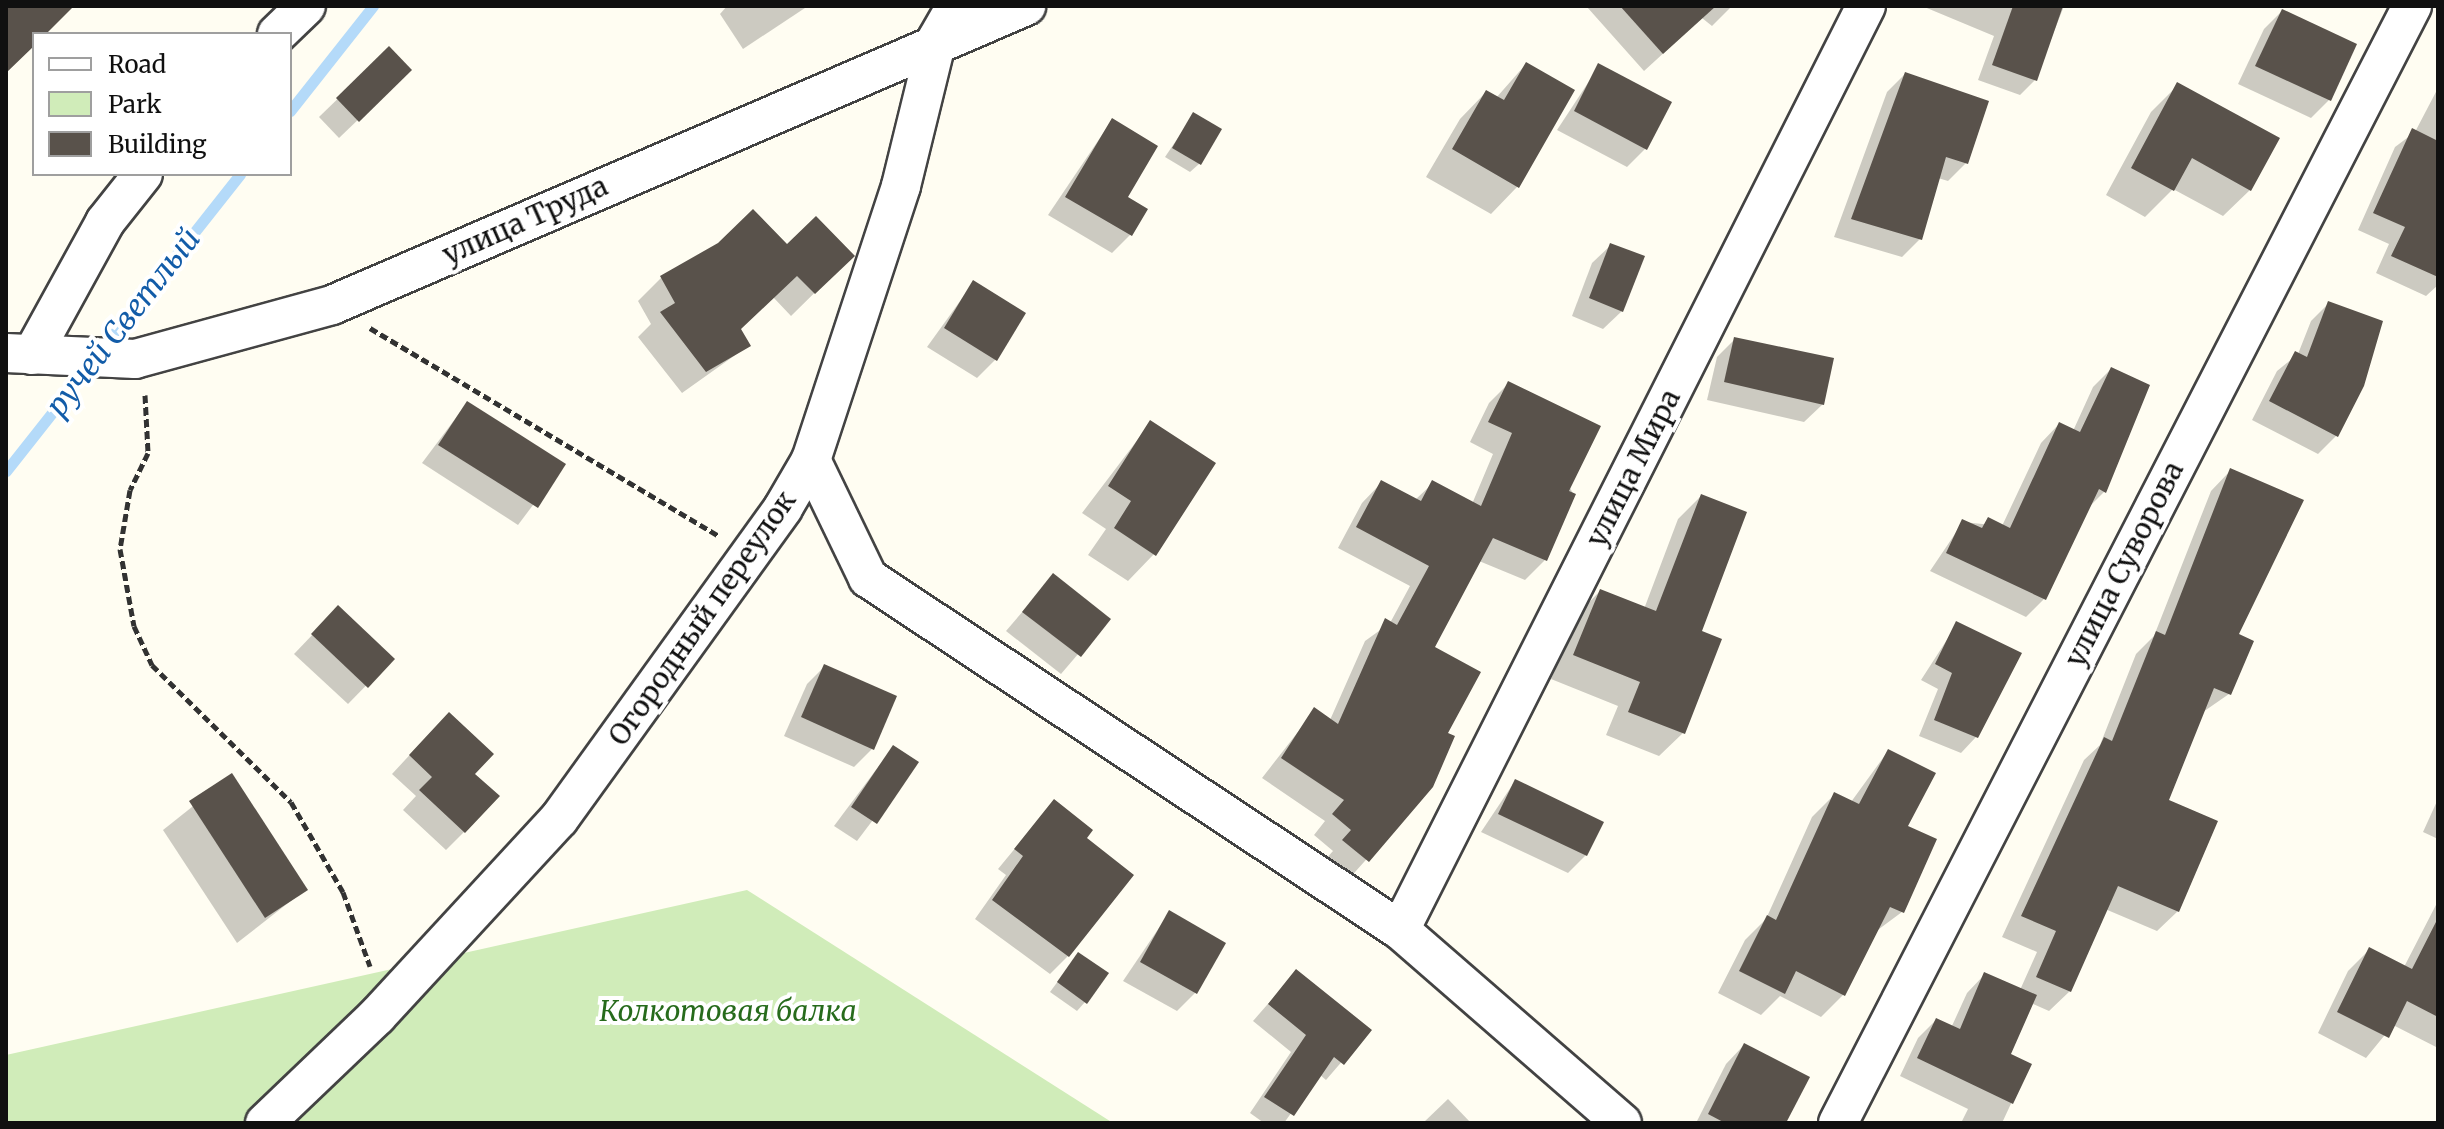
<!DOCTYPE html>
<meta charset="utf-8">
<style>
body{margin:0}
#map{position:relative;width:2444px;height:1129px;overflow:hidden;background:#fffdf2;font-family:Merriweather,serif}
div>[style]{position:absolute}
.green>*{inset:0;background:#d0ecb9}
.shadow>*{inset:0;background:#0003}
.stream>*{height:11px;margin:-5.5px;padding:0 5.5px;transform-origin:5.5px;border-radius:5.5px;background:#b4daf9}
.building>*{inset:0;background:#59524b}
.path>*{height:5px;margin-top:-2.5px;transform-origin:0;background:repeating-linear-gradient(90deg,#323232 0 8px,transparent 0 12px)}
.roads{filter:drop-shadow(2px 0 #434343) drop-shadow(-2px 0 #434343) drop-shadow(0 2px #434343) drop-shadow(0 -2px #434343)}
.street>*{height:38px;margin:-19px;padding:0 19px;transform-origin:19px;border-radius:19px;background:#fff}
span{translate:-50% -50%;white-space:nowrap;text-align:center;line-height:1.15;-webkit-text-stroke:8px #fff;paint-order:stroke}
.street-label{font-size:28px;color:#101010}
.park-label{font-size:28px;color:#276b1c;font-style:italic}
.water-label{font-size:30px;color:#125ca8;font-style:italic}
.frame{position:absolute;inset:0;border:8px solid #101010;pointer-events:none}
.legend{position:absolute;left:32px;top:32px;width:260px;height:144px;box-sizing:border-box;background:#fff;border:2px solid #9f9f9f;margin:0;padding:10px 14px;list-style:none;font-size:24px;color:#101010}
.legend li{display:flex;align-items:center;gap:16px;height:40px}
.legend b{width:40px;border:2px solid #9f9f9f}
</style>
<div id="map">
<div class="green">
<div style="clip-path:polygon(747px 890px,1113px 1123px,6px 1123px,6px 1055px)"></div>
</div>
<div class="shadow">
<div style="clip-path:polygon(727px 6px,808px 6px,743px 49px,720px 14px)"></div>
<div style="clip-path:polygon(1732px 6px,1712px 26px,1702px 18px,1644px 71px,1587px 7px)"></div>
<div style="clip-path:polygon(1922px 6px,2064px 6px,2035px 80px,2020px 95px,1978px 80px,1994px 36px)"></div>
<div style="clip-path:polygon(2282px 11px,2355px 45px,2329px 100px,2311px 118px,2238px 84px,2264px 29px)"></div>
<div style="clip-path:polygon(389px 49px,410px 70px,339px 138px,319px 117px)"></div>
<div style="clip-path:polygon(1526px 64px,1573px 91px,1517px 187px,1491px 214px,1426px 177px,1460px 119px,1486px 92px,1496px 98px)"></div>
<div style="clip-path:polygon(1599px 66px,1645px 149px,1627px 167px,1557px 130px)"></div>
<div style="clip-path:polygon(1905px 74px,1966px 163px,1948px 181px,1938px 178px,1920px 239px,1902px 257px,1834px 237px,1887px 92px)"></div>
<div style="clip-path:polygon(2178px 85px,2250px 190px,2223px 216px,2173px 189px,2145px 217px,2106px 195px,2151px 112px)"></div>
<div style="clip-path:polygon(2438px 88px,2438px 285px,2426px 296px,2376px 273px,2389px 244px,2358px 230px,2395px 147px,2415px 132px)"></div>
<div style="clip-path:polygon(1194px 114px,1199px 164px,1190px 172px,1165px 157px)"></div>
<div style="clip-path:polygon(1112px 120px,1130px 235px,1112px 253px,1048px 215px)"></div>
<div style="clip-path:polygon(1611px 245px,1622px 311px,1603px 329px,1572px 316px,1592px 263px)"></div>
<div style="clip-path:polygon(787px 246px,852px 256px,791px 316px,773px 297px,739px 330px,748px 346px,682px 393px,638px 337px,651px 324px,638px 301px,661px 278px)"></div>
<div style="clip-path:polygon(973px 283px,995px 360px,977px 378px,927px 347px)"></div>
<div style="clip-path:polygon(2329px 303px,2336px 436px,2318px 454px,2252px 420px,2277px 371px,2298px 354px,2311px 321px)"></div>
<div style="clip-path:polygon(1735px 339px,1823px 404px,1804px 422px,1707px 400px,1717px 357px)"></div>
<div style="clip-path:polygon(2111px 369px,2104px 492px,2087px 509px,2044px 599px,2026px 617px,1930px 571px,1963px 522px,2002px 526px,2041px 443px,2059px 424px,2073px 431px,2093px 387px)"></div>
<div style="clip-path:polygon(1509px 383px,1574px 495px,1545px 560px,1525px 580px,1479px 561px,1433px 647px,1445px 733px,1432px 786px,1347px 881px,1324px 861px,1333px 851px,1314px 835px,1325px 821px,1262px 778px,1315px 710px,1330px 720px,1365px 641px,1390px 623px,1410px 586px,1338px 548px,1362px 503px,1382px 482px,1415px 500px,1433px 483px,1472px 504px,1493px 454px,1470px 442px,1489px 403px)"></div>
<div style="clip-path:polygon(467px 403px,563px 465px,518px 525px,422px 463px)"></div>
<div style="clip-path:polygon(1151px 422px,1154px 554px,1128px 581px,1088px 555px,1106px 529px,1082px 513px)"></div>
<div style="clip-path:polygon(2231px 470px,2236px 635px,2252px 642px,2229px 694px,2203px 712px,2166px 801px,2178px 911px,2157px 931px,2105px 909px,2070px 991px,2049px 1011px,2031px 1003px,2009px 1055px,2029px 1065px,2002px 1123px,1961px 1123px,1968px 1109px,1900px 1076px,1918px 1038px,1936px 1020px,1951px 1028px,1967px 993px,1985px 974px,2020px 990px,2037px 952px,2002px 937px,2084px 760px,2100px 745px,2136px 654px,2154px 636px,2211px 491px)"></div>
<div style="clip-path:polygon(1701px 496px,1700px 632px,1683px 733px,1659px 756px,1606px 735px,1618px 706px,1551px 679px,1577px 615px,1600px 591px,1644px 609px,1678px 519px)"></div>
<div style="clip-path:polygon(1053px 576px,1108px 619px,1061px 674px,1006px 631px)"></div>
<div style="clip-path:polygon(338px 608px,392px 659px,348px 704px,294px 654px)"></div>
<div style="clip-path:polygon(1957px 624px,1976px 737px,1961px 753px,1919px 736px,1938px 689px,1921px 680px)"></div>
<div style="clip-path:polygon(825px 666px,872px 749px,854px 767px,784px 736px,807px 684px)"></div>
<div style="clip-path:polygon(431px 732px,472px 774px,464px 832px,446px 850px,403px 810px,416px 796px,392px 774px)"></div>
<div style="clip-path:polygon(893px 747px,916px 763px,857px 841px,834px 826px)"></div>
<div style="clip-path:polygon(1888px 751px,1905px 827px,1902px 912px,1875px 932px,1843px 995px,1821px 1017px,1780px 996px,1761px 1015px,1718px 993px,1745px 940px,1766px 919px,1812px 817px,1834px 795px,1851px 802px)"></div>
<div style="clip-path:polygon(231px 776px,306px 889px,237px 943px,163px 830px)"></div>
<div style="clip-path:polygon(1515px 781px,1586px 855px,1568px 873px,1481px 832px)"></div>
<div style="clip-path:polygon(2438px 799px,2438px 839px,2423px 832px)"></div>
<div style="clip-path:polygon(1054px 801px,1084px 838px,1068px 956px,1050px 974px,975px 919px,1006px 875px,998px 869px)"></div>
<div style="clip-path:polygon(2438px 901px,2438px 1048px,2393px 1025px,2366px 1058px,2318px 1033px,2348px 971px,2369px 950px,2404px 967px)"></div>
<div style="clip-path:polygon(1169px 913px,1195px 993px,1177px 1011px,1123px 981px)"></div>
<div style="clip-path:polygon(1078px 954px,1085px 1002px,1077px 1011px,1050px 992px)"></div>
<div style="clip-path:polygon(1296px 972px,1369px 1030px,1326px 1080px,1319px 1074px,1284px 1123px,1264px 1123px,1250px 1113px,1291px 1052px,1253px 1021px)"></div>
<div style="clip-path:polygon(1744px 1045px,1784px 1123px,1696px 1123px,1726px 1064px)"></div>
<div style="clip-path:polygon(1448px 1099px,1471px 1123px,1423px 1123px)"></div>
</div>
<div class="stream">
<div style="left:290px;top:111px;width:134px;rotate:-51.7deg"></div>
<div style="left:102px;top:349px;width:223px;rotate:-51.7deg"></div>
<div style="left:6px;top:471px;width:134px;rotate:-51.7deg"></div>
</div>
<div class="building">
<div style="clip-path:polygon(6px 6px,74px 6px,46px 34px,34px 34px,34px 46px,6px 73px)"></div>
<div style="clip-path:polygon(1620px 6px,1716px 6px,1663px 54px)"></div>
<div style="clip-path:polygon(2013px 6px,2063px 6px,2037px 81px,1992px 65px)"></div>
<div style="clip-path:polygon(2282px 9px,2357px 44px,2331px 101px,2255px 66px)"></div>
<div style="clip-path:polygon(389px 46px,412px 70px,359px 122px,336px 98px)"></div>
<div style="clip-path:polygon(1526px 62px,1575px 90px,1519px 188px,1452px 149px,1486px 90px,1504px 100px)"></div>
<div style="clip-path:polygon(1598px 63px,1672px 102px,1647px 150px,1574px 111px)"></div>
<div style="clip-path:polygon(1905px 72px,1989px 101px,1968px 164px,1946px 157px,1922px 240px,1851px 219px)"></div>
<div style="clip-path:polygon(2177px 82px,2280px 138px,2251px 191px,2192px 158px,2174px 191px,2131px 168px)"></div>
<div style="clip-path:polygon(1193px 112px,1222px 129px,1201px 165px,1172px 148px)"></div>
<div style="clip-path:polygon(1112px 118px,1158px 146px,1128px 197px,1148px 209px,1132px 236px,1065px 197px)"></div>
<div style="clip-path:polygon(2412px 128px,2438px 141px,2438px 277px,2391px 256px,2405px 227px,2373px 213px)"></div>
<div style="clip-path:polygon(753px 209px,787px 244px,816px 216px,855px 256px,815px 294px,797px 276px,741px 329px,751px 346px,706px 372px,660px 312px,675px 303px,660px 276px,718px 243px)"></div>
<div style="clip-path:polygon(1610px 243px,1645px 256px,1623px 312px,1589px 298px)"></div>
<div style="clip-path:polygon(973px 280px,1026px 313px,997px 361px,944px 328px)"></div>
<div style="clip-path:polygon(2328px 301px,2383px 321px,2364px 386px,2338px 437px,2269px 401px,2295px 351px,2307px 357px)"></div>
<div style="clip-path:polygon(1734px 337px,1834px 358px,1824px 405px,1724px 382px)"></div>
<div style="clip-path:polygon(2111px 367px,2150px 385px,2106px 493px,2099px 489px,2046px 600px,1946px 553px,1962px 519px,1982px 528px,1988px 517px,2010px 528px,2059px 422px,2080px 432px)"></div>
<div style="clip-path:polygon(1508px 381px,1601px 426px,1569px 491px,1576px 494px,1547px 561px,1493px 538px,1435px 647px,1481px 672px,1448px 733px,1455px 736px,1433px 787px,1369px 862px,1342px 840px,1351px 830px,1332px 814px,1344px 800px,1281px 758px,1314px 707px,1338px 724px,1385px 618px,1397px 625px,1429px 566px,1356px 527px,1381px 480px,1421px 501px,1432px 480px,1481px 506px,1512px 433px,1488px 422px)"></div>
<div style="clip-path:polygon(467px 401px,566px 464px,538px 508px,438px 445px)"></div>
<div style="clip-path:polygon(1150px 420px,1216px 463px,1156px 556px,1114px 528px,1131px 501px,1108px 486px)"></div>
<div style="clip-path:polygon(2230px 468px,2304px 500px,2239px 634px,2254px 641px,2231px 695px,2214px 688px,2169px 800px,2218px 821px,2179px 912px,2118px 886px,2071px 992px,2036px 977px,2056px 931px,2021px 916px,2104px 737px,2112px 741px,2156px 631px,2165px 635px)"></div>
<div style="clip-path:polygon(1701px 494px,1747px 512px,1702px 631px,1722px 639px,1685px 734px,1628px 712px,1640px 682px,1573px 655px,1600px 589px,1656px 611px)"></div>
<div style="clip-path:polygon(1053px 573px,1111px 619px,1081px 657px,1022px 612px)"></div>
<div style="clip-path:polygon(338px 605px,395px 659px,368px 688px,311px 634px)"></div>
<div style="clip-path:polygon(1956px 621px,2022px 653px,1978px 738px,1934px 720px,1952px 673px,1935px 664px)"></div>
<div style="clip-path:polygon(824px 664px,897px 696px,874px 750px,801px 717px)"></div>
<div style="clip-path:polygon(449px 712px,494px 754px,475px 774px,500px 796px,465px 833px,419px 790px,432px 777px,409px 755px)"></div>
<div style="clip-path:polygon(893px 745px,919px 762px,877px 824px,851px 807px)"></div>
<div style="clip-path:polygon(1888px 749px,1936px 773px,1908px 826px,1937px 839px,1904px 913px,1890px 907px,1845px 996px,1796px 971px,1785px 994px,1739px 971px,1767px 915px,1776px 920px,1834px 792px,1859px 804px)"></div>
<div style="clip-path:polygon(232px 773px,308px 890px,265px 918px,189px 801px)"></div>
<div style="clip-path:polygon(1515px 779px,1604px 822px,1587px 856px,1498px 814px)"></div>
<div style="clip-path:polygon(1054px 799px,1093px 830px,1087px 838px,1134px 875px,1069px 957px,992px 900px,1023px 856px,1014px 849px)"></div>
<div style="clip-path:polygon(1169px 910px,1226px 943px,1197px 994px,1140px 962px)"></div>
<div style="clip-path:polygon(2438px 918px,2438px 1017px,2407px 1001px,2389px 1038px,2337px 1012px,2369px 947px,2412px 969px)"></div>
<div style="clip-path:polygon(1078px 952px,1109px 973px,1087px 1004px,1057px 982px)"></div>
<div style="clip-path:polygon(1296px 969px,1372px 1030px,1344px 1065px,1334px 1057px,1294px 1116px,1264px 1097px,1306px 1035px,1268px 1004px)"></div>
<div style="clip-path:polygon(1984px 972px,2037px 995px,2011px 1054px,2032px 1064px,2013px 1104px,1917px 1058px,1936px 1018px,1960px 1029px)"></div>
<div style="clip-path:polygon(1744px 1043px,1810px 1077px,1786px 1123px,1725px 1123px,1708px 1114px)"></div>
</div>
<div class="path">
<div style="left:370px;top:328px;width:406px;rotate:30.8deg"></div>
<div style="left:145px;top:395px;width:58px;rotate:87deg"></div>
<div style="left:148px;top:453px;width:41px;rotate:115.9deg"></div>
<div style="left:130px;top:490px;width:60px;rotate:99.6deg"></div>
<div style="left:120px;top:549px;width:78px;rotate:79.7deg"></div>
<div style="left:134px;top:626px;width:43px;rotate:65.2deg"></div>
<div style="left:152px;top:665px;width:195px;rotate:44.6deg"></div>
<div style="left:291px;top:802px;width:104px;rotate:60deg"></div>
<div style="left:343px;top:892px;width:79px;rotate:70deg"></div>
</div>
<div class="roads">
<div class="street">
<div style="left:277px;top:34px;width:40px;rotate:-44deg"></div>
<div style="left:6px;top:353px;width:129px;rotate:2.7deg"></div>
<div style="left:135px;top:359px;width:204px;rotate:-15.3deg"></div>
<div style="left:332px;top:305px;width:756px;rotate:-23.31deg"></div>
<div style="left:32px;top:355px;width:152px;rotate:-61.2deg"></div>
<div style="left:105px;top:222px;width:61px;rotate:-51.6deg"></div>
<div style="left:811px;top:460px;width:131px;rotate:64.2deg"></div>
<div style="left:868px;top:578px;width:638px;rotate:33.49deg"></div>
<div style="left:1400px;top:930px;width:294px;rotate:41deg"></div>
<div style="left:1400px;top:930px;width:1035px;rotate:-63.24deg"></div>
<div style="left:265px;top:1123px;width:155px;rotate:-43.7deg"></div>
<div style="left:377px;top:1016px;width:268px;rotate:-47.3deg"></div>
<div style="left:559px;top:819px;width:383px;rotate:-54.2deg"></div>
<div style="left:783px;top:508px;width:56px;rotate:-59.7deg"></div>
<div style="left:811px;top:460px;width:288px;rotate:-71.8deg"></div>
<div style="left:901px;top:186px;width:151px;rotate:-76.2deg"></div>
<div style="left:937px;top:39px;width:38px;rotate:-60deg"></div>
<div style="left:1838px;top:1123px;width:1256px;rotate:-62.8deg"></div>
</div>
</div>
<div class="street-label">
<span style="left:525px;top:220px;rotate:-24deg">улица Труда</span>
<span style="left:1633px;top:468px;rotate:-63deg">улица Мира</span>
<span style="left:2124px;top:564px;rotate:-63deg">улица Суворова</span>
<span style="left:702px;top:618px;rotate:-55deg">Огородный переулок</span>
</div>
<div class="park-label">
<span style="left:728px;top:1011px">Колкотовая балка</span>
</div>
<div class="water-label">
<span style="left:123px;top:322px;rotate:-52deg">ручей Светлый</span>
</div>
<div class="frame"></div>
<ul class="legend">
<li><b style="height:10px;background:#fff"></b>Road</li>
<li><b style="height:22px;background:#d0ecb9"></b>Park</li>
<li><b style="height:22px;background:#59524b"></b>Building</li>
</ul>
</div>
